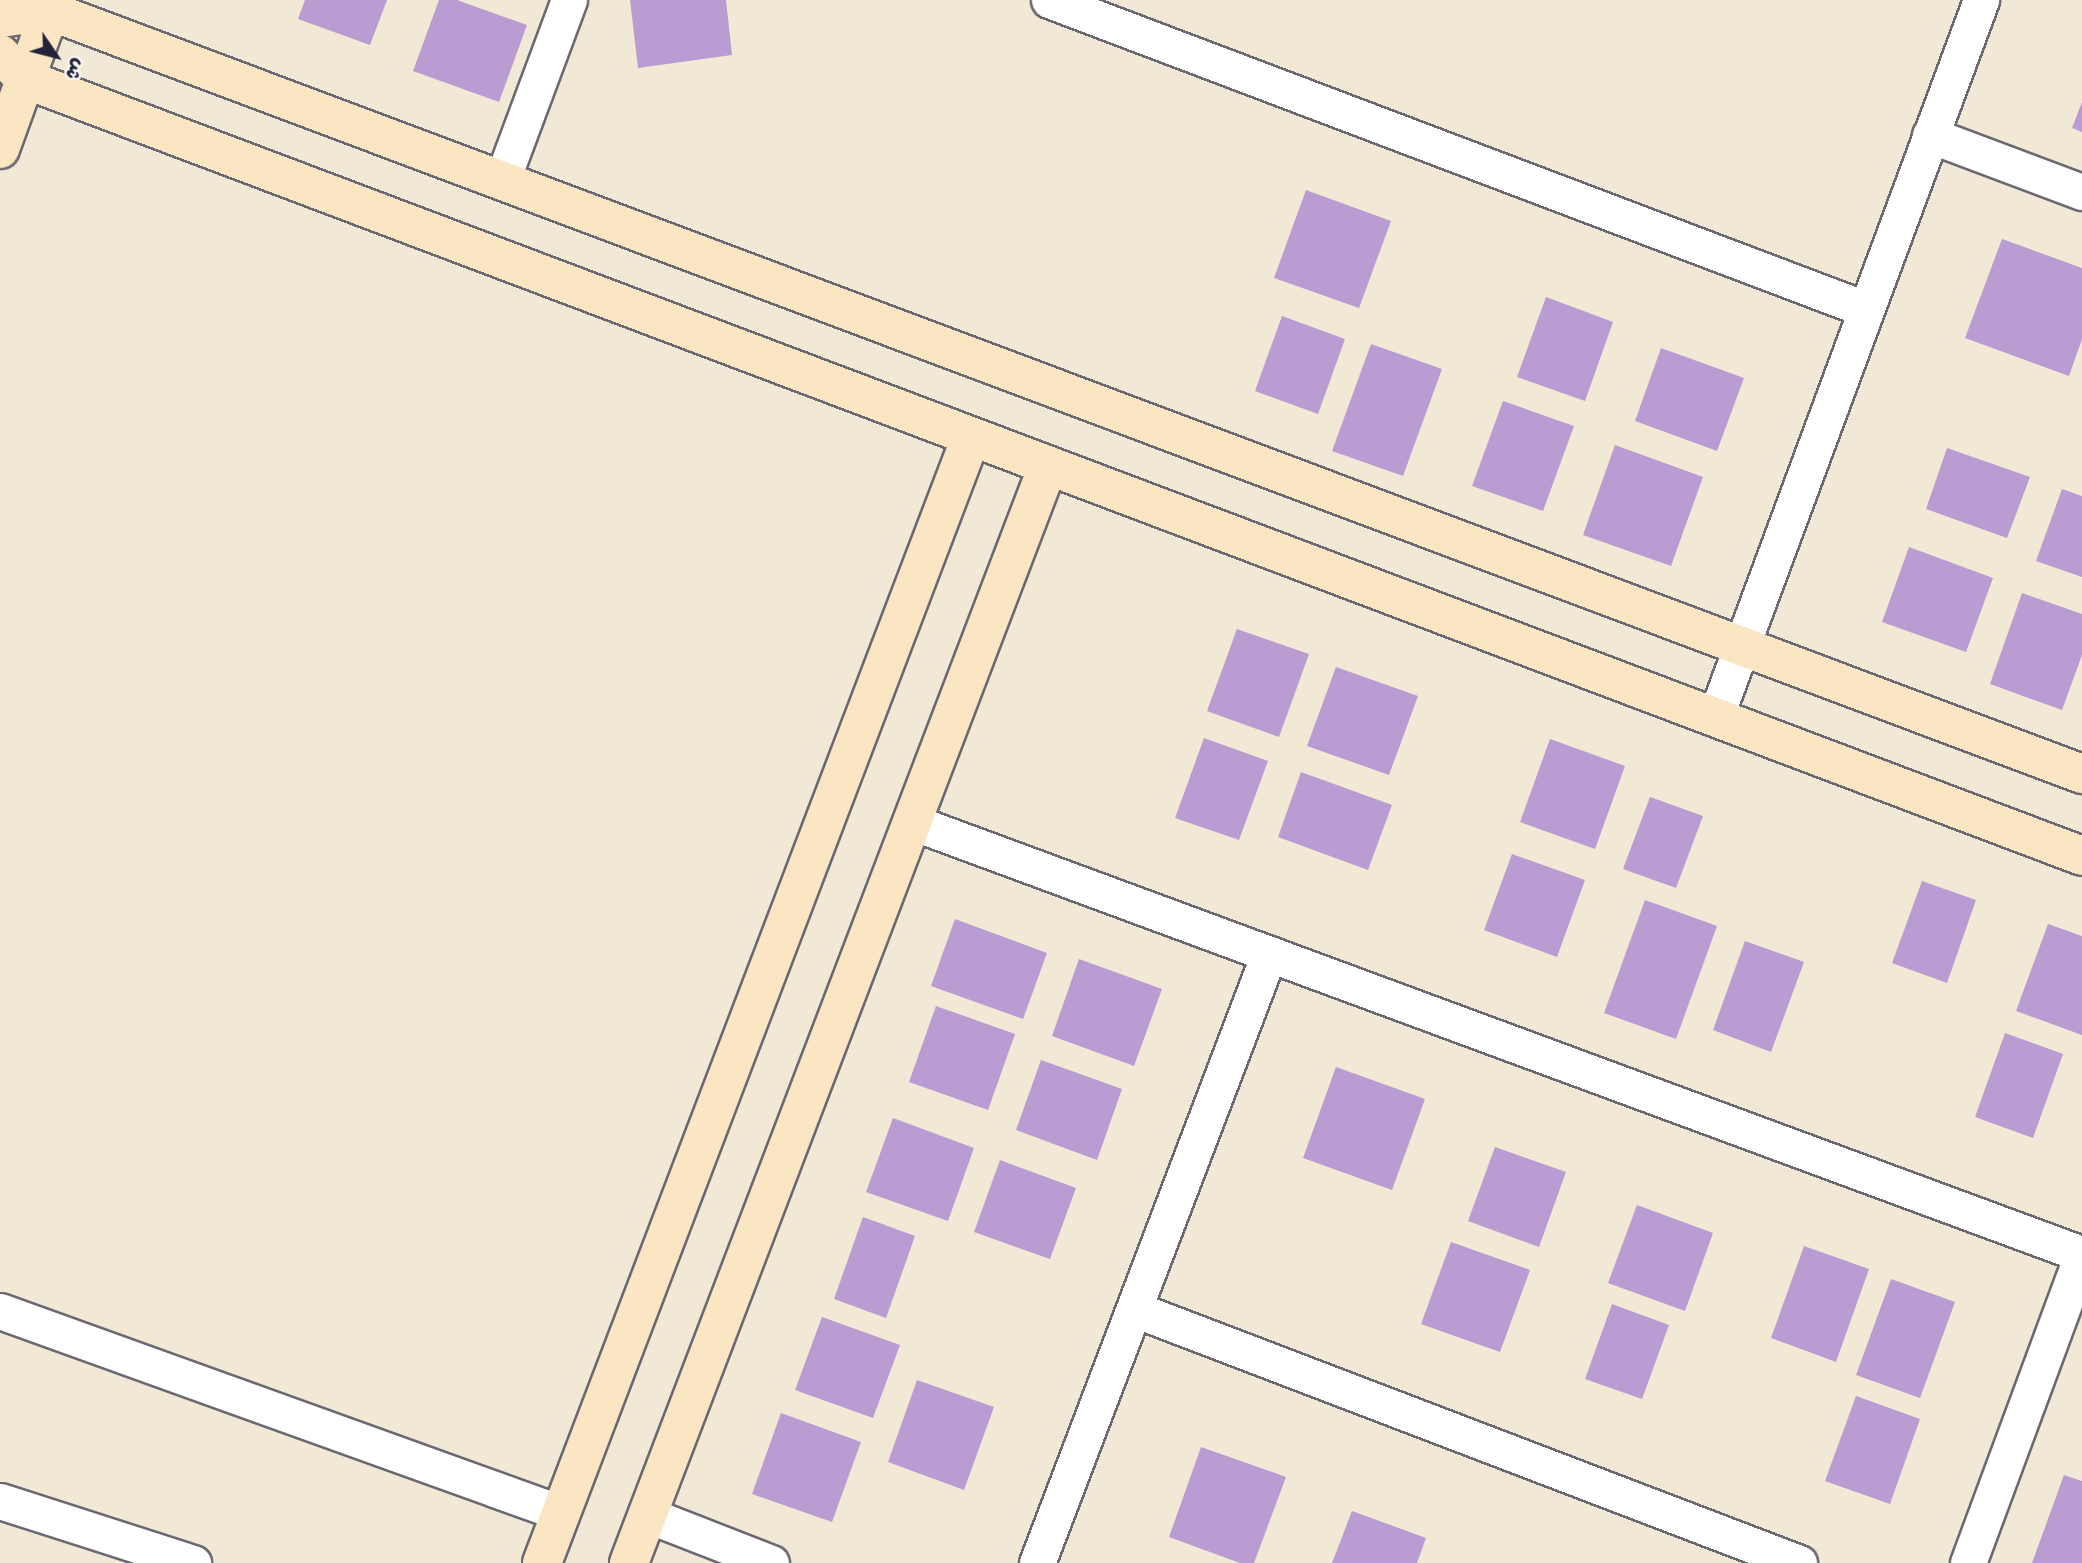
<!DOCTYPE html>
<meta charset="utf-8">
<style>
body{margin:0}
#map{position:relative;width:2082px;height:1563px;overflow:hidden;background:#f1e9d5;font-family:"Gochi Hand","Playpen Sans Arabic",sans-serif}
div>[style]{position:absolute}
.building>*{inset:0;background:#ba9bd2}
.roads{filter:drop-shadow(2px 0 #6a6871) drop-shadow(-2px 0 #6a6871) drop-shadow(0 2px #6a6871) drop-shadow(0 -2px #6a6871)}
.street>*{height:35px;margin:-17.5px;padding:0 17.5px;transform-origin:17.5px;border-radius:17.5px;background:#fff}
.secondary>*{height:38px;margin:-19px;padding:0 19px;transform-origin:19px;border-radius:19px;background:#fbe6c3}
span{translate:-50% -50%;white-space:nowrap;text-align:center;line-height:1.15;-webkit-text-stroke:5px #f6f6f2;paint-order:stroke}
.north{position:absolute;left:21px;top:21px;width:70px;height:70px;-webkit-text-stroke:5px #f6f6f2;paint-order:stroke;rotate:125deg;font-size:19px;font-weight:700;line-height:28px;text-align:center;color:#22223b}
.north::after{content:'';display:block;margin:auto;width:24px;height:32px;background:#22223b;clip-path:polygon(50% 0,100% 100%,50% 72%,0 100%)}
</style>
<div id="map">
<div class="building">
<div style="clip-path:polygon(305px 0,387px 0,370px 45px,298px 19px)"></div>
<div style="clip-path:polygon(439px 0,457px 0,527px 25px,499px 102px,413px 71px)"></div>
<div style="clip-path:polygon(630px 0,726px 0,732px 55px,638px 68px)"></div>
<div style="clip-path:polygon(2082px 102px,2082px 132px,2072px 128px)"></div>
<div style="clip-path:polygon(1306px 190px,1391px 221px,1359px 308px,1274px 278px)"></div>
<div style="clip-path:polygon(2002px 239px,2082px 268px,2082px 339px,2069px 376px,1965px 338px)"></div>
<div style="clip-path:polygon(1546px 297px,1613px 322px,1585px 401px,1517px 377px)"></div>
<div style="clip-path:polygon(1282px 316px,1345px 339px,1318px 414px,1255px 391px)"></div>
<div style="clip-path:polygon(1371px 344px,1442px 369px,1403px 476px,1332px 451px)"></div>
<div style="clip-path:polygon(1661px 348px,1744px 378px,1717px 451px,1635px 421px)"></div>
<div style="clip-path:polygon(1503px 401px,1574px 426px,1543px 511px,1472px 486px)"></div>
<div style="clip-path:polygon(1615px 445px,1703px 477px,1671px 566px,1583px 535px)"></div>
<div style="clip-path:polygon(1947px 448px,2030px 477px,2007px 538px,1926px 509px)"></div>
<div style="clip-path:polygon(2062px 489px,2082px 496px,2082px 577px,2036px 561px)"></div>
<div style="clip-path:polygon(1909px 547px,1993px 578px,1966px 652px,1882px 622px)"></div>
<div style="clip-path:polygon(2022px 593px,2082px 614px,2082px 655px,2062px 710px,1990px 684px)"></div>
<div style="clip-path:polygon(1237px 629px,1309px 654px,1279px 737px,1207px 711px)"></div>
<div style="clip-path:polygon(1336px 667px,1418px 696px,1389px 775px,1307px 746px)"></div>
<div style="clip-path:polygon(1204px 738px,1268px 761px,1239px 840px,1175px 818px)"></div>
<div style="clip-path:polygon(1550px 739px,1625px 766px,1595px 849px,1520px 822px)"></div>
<div style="clip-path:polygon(1301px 772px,1392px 805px,1368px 870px,1278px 837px)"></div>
<div style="clip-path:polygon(1650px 797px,1703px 816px,1676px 888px,1623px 869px)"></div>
<div style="clip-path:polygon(1512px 854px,1585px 880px,1557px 957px,1484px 930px)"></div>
<div style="clip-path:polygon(1922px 881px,1976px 900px,1947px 983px,1892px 963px)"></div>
<div style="clip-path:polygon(1645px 900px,1717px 926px,1676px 1039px,1604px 1013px)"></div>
<div style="clip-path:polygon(955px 919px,1047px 953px,1023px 1019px,931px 986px)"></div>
<div style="clip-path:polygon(2048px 924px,2082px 936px,2082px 1035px,2016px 1011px)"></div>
<div style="clip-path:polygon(1745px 941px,1804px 962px,1771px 1052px,1713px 1030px)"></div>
<div style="clip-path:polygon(1079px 959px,1162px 989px,1134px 1066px,1052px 1036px)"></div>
<div style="clip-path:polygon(936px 1006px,1015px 1034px,988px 1110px,909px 1082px)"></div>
<div style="clip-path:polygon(2005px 1033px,2063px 1054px,2033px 1138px,1975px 1117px)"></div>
<div style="clip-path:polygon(1041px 1060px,1122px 1089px,1097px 1160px,1016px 1130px)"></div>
<div style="clip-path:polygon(1336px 1067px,1425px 1099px,1392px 1190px,1303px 1158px)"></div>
<div style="clip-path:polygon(893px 1118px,974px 1148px,948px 1221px,866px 1192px)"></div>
<div style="clip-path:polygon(1495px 1147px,1566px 1172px,1539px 1247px,1468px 1221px)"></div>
<div style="clip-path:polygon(1000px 1160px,1076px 1188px,1050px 1259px,974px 1232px)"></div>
<div style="clip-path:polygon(1637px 1205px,1713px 1233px,1685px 1311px,1608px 1283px)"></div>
<div style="clip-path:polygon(863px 1217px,915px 1236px,886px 1318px,834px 1299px)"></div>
<div style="clip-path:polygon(1451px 1242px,1530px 1270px,1500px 1352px,1421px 1324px)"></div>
<div style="clip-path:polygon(1804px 1246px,1869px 1269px,1836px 1362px,1771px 1338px)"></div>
<div style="clip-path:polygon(1891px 1279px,1955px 1302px,1920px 1398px,1856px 1375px)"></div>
<div style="clip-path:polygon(1612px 1304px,1669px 1325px,1642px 1399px,1585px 1379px)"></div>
<div style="clip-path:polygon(822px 1317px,900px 1345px,873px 1418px,795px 1390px)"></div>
<div style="clip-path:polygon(917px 1380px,994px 1407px,964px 1490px,888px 1462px)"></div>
<div style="clip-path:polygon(1856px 1396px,1920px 1419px,1890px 1504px,1825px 1481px)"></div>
<div style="clip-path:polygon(781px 1413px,861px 1442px,832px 1522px,752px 1494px)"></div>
<div style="clip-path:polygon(1201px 1447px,1286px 1477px,1254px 1563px,1240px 1563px,1169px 1537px)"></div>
<div style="clip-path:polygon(2064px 1475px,2082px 1481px,2082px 1563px,2032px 1563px)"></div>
<div style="clip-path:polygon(1352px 1511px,1426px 1538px,1417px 1563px,1332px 1563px)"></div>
</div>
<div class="roads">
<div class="street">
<div style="left:1049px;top:0;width:873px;rotate:20.74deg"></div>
<div style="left:1930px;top:135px;width:162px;rotate:20.6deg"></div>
<div style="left:502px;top:180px;width:192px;rotate:-69.6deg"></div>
<div style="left:1715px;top:718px;width:766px;rotate:-69.67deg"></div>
<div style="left:912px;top:822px;width:1247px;rotate:20.27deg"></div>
<div style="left:1134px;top:1309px;width:712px;rotate:20.9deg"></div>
<div style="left:0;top:1311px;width:596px;rotate:19.8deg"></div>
<div style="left:0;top:1501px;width:203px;rotate:17.8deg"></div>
<div style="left:648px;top:1515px;width:132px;rotate:21.3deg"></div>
<div style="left:1037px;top:1563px;width:652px;rotate:-69.15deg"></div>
<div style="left:1968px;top:1563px;width:329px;rotate:-69.7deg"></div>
</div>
<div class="secondary">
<div style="left:0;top:18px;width:50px;rotate:-8deg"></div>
<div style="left:50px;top:11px;width:2171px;rotate:20.58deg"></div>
<div style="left:0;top:54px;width:35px;rotate:45deg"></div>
<div style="left:25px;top:79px;width:2199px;rotate:20.69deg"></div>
<div style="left:0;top:149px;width:158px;rotate:-70.1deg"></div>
<div style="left:542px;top:1563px;width:1205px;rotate:-69.14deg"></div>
<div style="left:629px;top:1563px;width:1174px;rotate:-69.1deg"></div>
</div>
</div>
<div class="north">ش</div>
</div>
